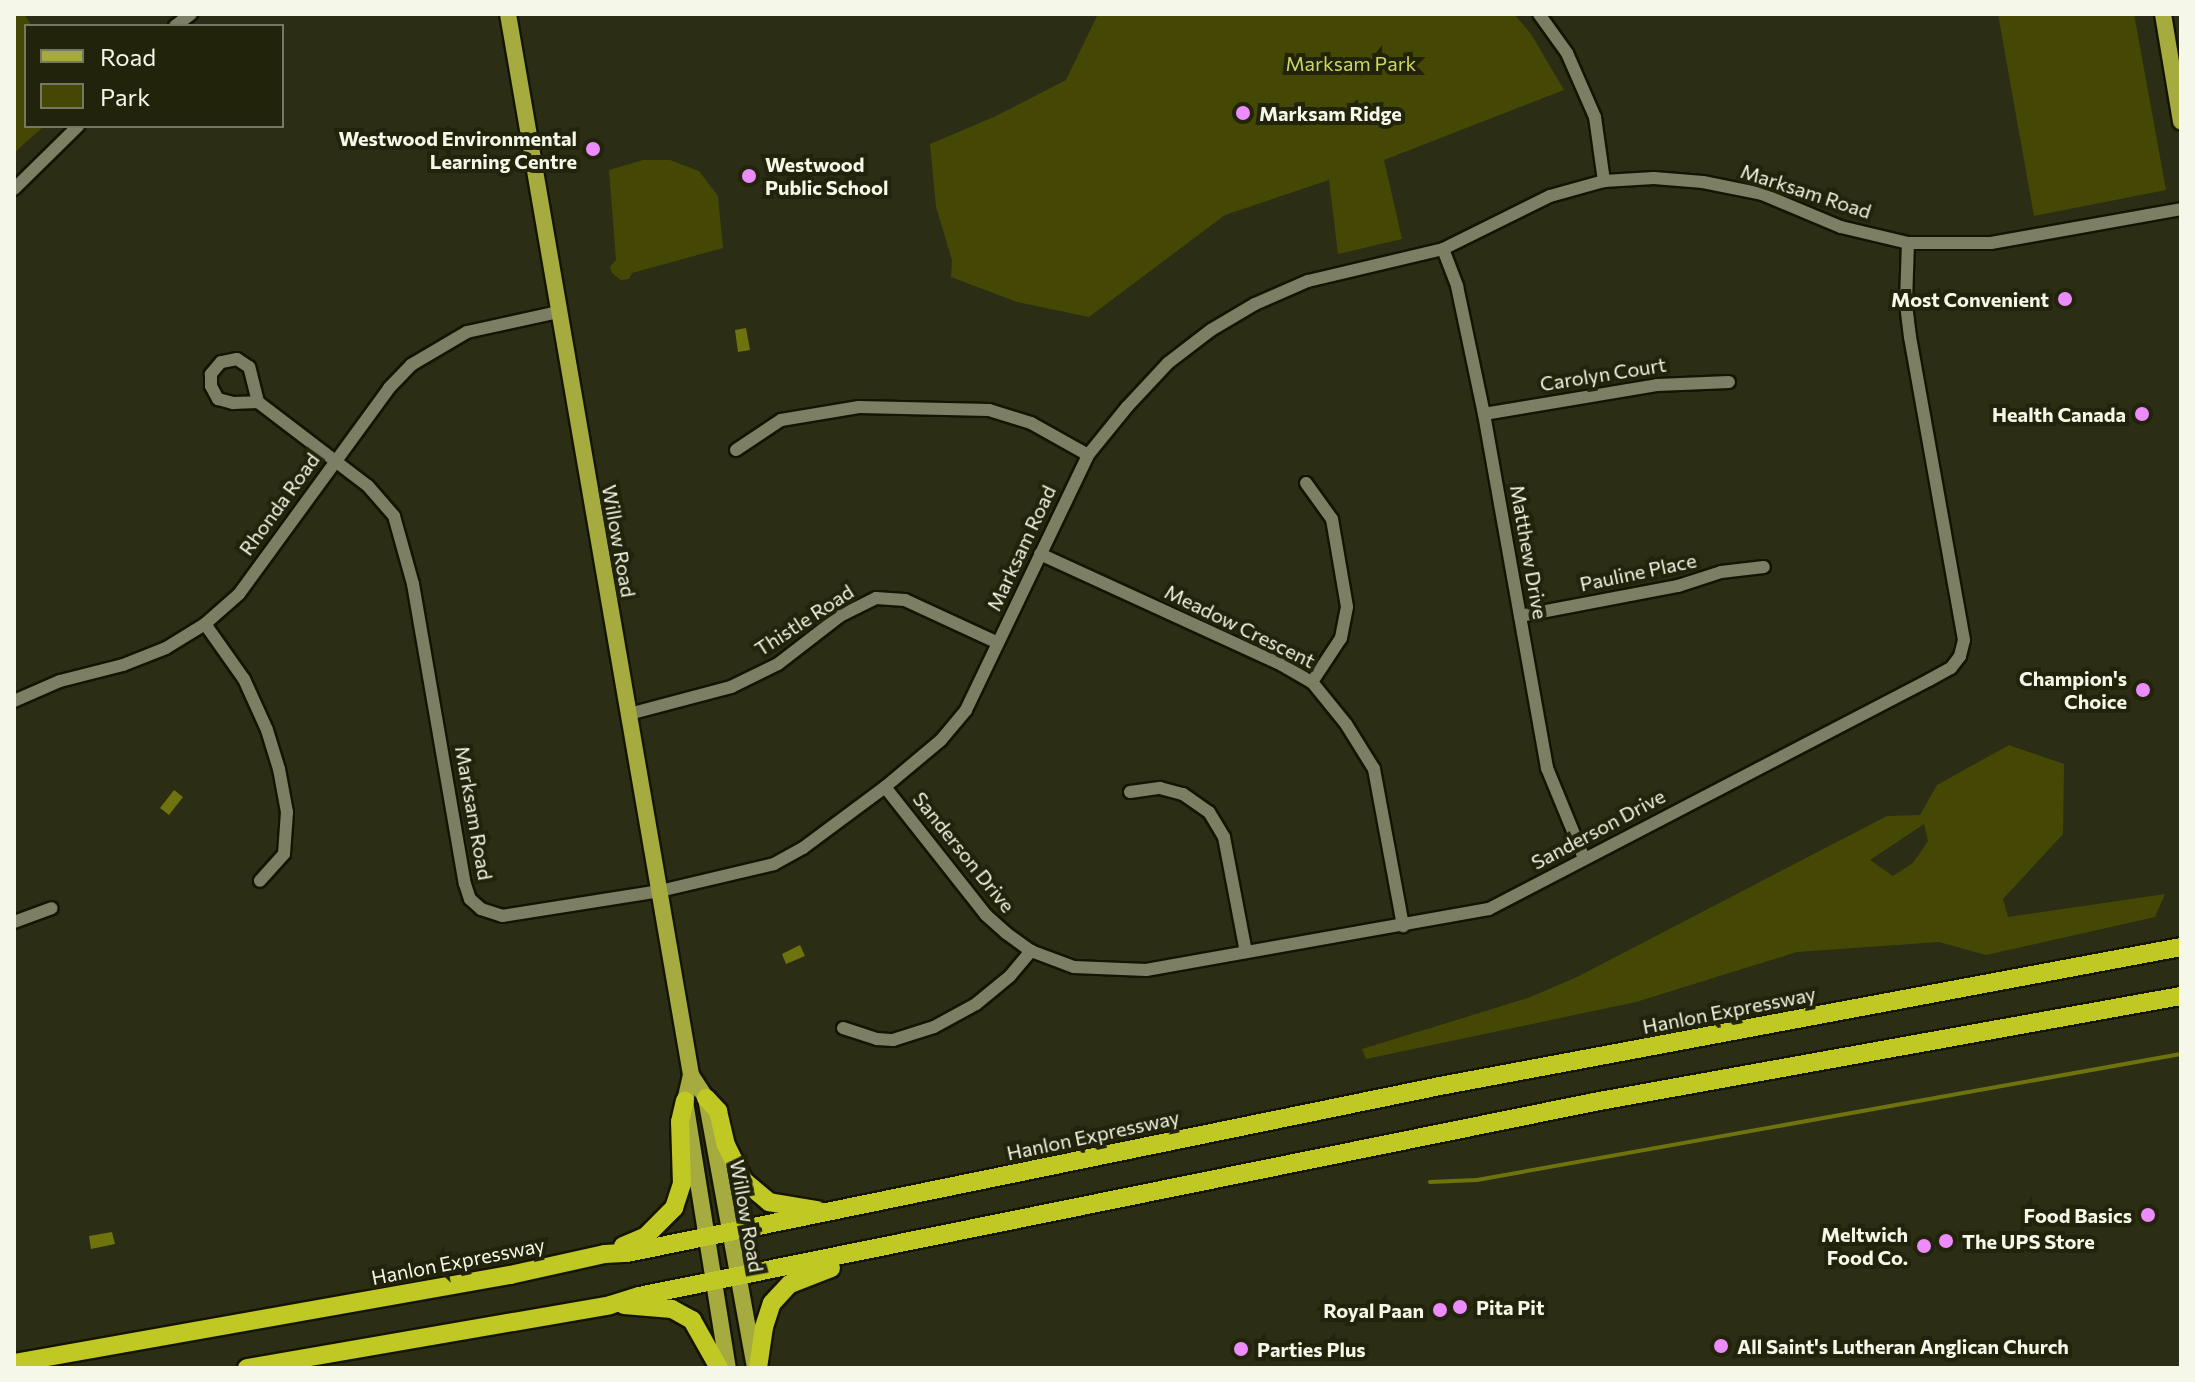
<!DOCTYPE html>
<style>
body{margin:0}
#map{position:relative;width:2195px;height:1382px;overflow:hidden;background:#2b2d14;font-family:Commissioner,sans-serif}
div>[style]{position:absolute}
.green>*{inset:0;background:#454805}
.water>*{inset:0;background:#6f730e}
.stream>*{height:4px;margin:-2px;padding:0 2px;transform-origin:2px;border-radius:2px;background:#6f730e}
.roads{filter:drop-shadow(2px 0 #141500) drop-shadow(-2px 0 #141500) drop-shadow(0 2px #141500) drop-shadow(0 -2px #141500)}
.minor>*{height:12px;margin:-6px;padding:0 6px;transform-origin:6px;border-radius:6px;background:#7c7f64}
.major>*{height:16px;margin:-8px;padding:0 8px;transform-origin:8px;border-radius:8px;background:#a5ab3e}
.highway>*{height:18px;margin:-9px;padding:0 9px;transform-origin:9px;border-radius:9px;background:#c0c824}
.dots>*{width:22px;height:22px;translate:-50% -50%;box-sizing:border-box;border:4px solid #21230a;border-radius:50%}
span{translate:-50% -50%;white-space:nowrap;text-align:center;line-height:1.15;-webkit-text-stroke:8px #21230a;paint-order:stroke}
.park-label{font-size:20px;color:#d0d75f}
.poi-label{font-size:20px;color:#f5f7e8;font-weight:700}
.left{translate:0 -50%;text-align:left}
.right{translate:-100% -50%;text-align:right}
.street-label{font-size:20px;color:#f5f7e8}
.frame{position:absolute;inset:0;border:16px solid #f5f7e8;pointer-events:none}
.legend{position:absolute;left:24px;top:24px;width:260px;height:104px;box-sizing:border-box;background:#21230a;border:2px solid #767863;margin:0;padding:10px 14px;list-style:none;font-size:24px;color:#f5f7e8}
.legend li{display:flex;align-items:center;gap:16px;height:40px}
.legend b{width:40px;border:2px solid #767863}
</style>
<div id="map">
<div class="green">
<div style="clip-path:polygon(14px 14px,24px 14px,32px 26px,26px 26px,26px 126px,44px 126px,14px 153px)"></div>
<div style="clip-path:polygon(1098px 14px,1514px 14px,1531px 34px,1564px 90px,1384px 160px,1402px 239px,1338px 254px,1329px 180px,1225px 215px,1089px 317px,1017px 302px,951px 277px,952px 260px,936px 207px,930px 144px,996px 116px,1066px 80px)"></div>
<div style="clip-path:polygon(1998px 14px,2134px 14px,2166px 190px,2034px 216px)"></div>
<div style="clip-path:polygon(643px 160px,670px 160px,699px 171px,718px 196px,723px 248px,632px 273px,629px 279px,621px 280px,612px 273px,610px 267px,616px 260px,609px 170px)"></div>
<div style="clip-path:polygon(evenodd,2009px 745px,2064px 764px,2063px 834px,2003px 899px,2008px 917px,2165px 894px,2155px 917px,1986px 955px,1939px 942px,1797px 952px,1636px 1002px,1366px 1059px,1362px 1049px,1528px 998px,1577px 977px,1887px 816px,1920px 815px,1937px 785px,2009px 745px,1924px 824px,1928px 841px,1913px 863px,1893px 876px,1870px 860px,1924px 824px)"></div>
</div>
<div class="water">
<div style="clip-path:polygon(746px 328px,750px 350px,738px 352px,735px 330px)"></div>
<div style="clip-path:polygon(174px 790px,183px 797px,169px 815px,160px 808px)"></div>
<div style="clip-path:polygon(800px 945px,805px 956px,786px 964px,782px 954px)"></div>
<div style="clip-path:polygon(112px 1232px,115px 1244px,91px 1249px,89px 1236px)"></div>
</div>
<div class="stream">
<div style="left:1430px;top:1182px;width:47px;rotate:-2.4deg"></div>
<div style="left:1477px;top:1180px;width:715px;rotate:-10.15deg"></div>
</div>
<div class="roads">
<div class="minor">
<div style="left:1539px;top:14px;width:48px;rotate:54.3deg"></div>
<div style="left:1567px;top:53px;width:70px;rotate:66.4deg"></div>
<div style="left:1595px;top:117px;width:65px;rotate:82deg"></div>
<div style="left:175px;top:26px;width:20px;rotate:-37deg"></div>
<div style="left:14px;top:189px;width:90px;rotate:-44.5deg"></div>
<div style="left:1443px;top:249px;width:40px;rotate:69deg"></div>
<div style="left:1457px;top:286px;width:131px;rotate:78.1deg"></div>
<div style="left:1484px;top:414px;width:360px;rotate:79.9deg"></div>
<div style="left:1547px;top:768px;width:97px;rotate:67.7deg"></div>
<div style="left:258px;top:402px;width:36px;rotate:-104deg"></div>
<div style="left:249px;top:367px;width:14px;rotate:-146deg"></div>
<div style="left:237px;top:359px;width:16px;rotate:169deg"></div>
<div style="left:221px;top:362px;width:16px;rotate:130deg"></div>
<div style="left:211px;top:374px;width:12px;rotate:90deg"></div>
<div style="left:211px;top:386px;width:15px;rotate:62deg"></div>
<div style="left:218px;top:399px;width:16px;rotate:15deg"></div>
<div style="left:233px;top:403px;width:25px;rotate:-2deg"></div>
<div style="left:258px;top:402px;width:138px;rotate:37.4deg"></div>
<div style="left:368px;top:486px;width:40px;rotate:49deg"></div>
<div style="left:394px;top:516px;width:71px;rotate:74.4deg"></div>
<div style="left:413px;top:584px;width:304px;rotate:80.2deg"></div>
<div style="left:465px;top:884px;width:16px;rotate:72deg"></div>
<div style="left:470px;top:899px;width:15px;rotate:42deg"></div>
<div style="left:481px;top:909px;width:22px;rotate:18deg"></div>
<div style="left:502px;top:916px;width:160px;rotate:-9deg"></div>
<div style="left:660px;top:891px;width:117px;rotate:-13.3deg"></div>
<div style="left:774px;top:864px;width:33px;rotate:-29deg"></div>
<div style="left:803px;top:848px;width:102px;rotate:-36.6deg"></div>
<div style="left:885px;top:787px;width:73px;rotate:-40deg"></div>
<div style="left:941px;top:740px;width:39px;rotate:-50deg"></div>
<div style="left:966px;top:710px;width:283px;rotate:-64.4deg"></div>
<div style="left:1088px;top:455px;width:62px;rotate:-50.9deg"></div>
<div style="left:1127px;top:407px;width:60px;rotate:-47deg"></div>
<div style="left:1168px;top:363px;width:54px;rotate:-37.5deg"></div>
<div style="left:1211px;top:330px;width:51px;rotate:-30.6deg"></div>
<div style="left:1255px;top:304px;width:58px;rotate:-23.5deg"></div>
<div style="left:1308px;top:281px;width:139px;rotate:-13.3deg"></div>
<div style="left:1443px;top:249px;width:119px;rotate:-26.4deg"></div>
<div style="left:1550px;top:196px;width:56px;rotate:-15.5deg"></div>
<div style="left:1604px;top:181px;width:50px;rotate:-3.4deg"></div>
<div style="left:1654px;top:178px;width:49px;rotate:4.7deg"></div>
<div style="left:1703px;top:182px;width:60px;rotate:11.5deg"></div>
<div style="left:1762px;top:194px;width:86px;rotate:22.7deg"></div>
<div style="left:1841px;top:227px;width:69px;rotate:13.4deg"></div>
<div style="left:1908px;top:243px;width:83px"></div>
<div style="left:1991px;top:243px;width:193px;rotate:-10.1deg"></div>
<div style="left:1484px;top:414px;width:175px;rotate:-9.5deg"></div>
<div style="left:1657px;top:385px;width:72px;rotate:-2.4deg"></div>
<div style="left:736px;top:450px;width:54px;rotate:-33.7deg"></div>
<div style="left:781px;top:420px;width:79px;rotate:-9.5deg"></div>
<div style="left:859px;top:407px;width:130px;rotate:1.3deg"></div>
<div style="left:989px;top:410px;width:44px;rotate:17.2deg"></div>
<div style="left:1031px;top:423px;width:65px;rotate:29.3deg"></div>
<div style="left:1306px;top:483px;width:44px;rotate:54.2deg"></div>
<div style="left:1332px;top:519px;width:89px;rotate:80.3deg"></div>
<div style="left:1347px;top:607px;width:32px;rotate:101deg"></div>
<div style="left:1341px;top:638px;width:53px;rotate:123.4deg"></div>
<div style="left:1040px;top:554px;width:266px;rotate:24.6deg"></div>
<div style="left:1282px;top:665px;width:34px;rotate:30deg"></div>
<div style="left:1312px;top:682px;width:54px;rotate:51deg"></div>
<div style="left:1346px;top:724px;width:53px;rotate:58.1deg"></div>
<div style="left:1374px;top:769px;width:160px;rotate:79.5deg"></div>
<div style="left:1520px;top:616px;width:161px;rotate:-10.8deg"></div>
<div style="left:1678px;top:586px;width:45px;rotate:-18deg"></div>
<div style="left:1721px;top:572px;width:43px;rotate:-6.6deg"></div>
<div style="left:205px;top:624px;width:67px;rotate:54.7deg"></div>
<div style="left:244px;top:679px;width:56px;rotate:65.7deg"></div>
<div style="left:267px;top:730px;width:41px;rotate:72.9deg"></div>
<div style="left:279px;top:769px;width:44px;rotate:79.5deg"></div>
<div style="left:287px;top:812px;width:42px;rotate:94.1deg"></div>
<div style="left:284px;top:854px;width:36px;rotate:132deg"></div>
<div style="left:14px;top:701px;width:50px;rotate:-23.5deg"></div>
<div style="left:60px;top:681px;width:65px;rotate:-14.3deg"></div>
<div style="left:123px;top:665px;width:46px;rotate:-21.6deg"></div>
<div style="left:166px;top:648px;width:46px;rotate:-31.6deg"></div>
<div style="left:205px;top:624px;width:45px;rotate:-41.4deg"></div>
<div style="left:239px;top:594px;width:255px;rotate:-53.9deg"></div>
<div style="left:389px;top:388px;width:32px;rotate:-46deg"></div>
<div style="left:411px;top:365px;width:65px;rotate:-30.5deg"></div>
<div style="left:467px;top:332px;width:94px;rotate:-12.3deg"></div>
<div style="left:629px;top:714px;width:106px;rotate:-14.8deg"></div>
<div style="left:731px;top:687px;width:52px;rotate:-26.1deg"></div>
<div style="left:778px;top:664px;width:78px;rotate:-37.7deg"></div>
<div style="left:840px;top:616px;width:40px;rotate:-26.6deg"></div>
<div style="left:876px;top:598px;width:29px;rotate:4deg"></div>
<div style="left:905px;top:600px;width:102px;rotate:24.8deg"></div>
<div style="left:885px;top:787px;width:163px;rotate:51.7deg"></div>
<div style="left:986px;top:915px;width:27px;rotate:42deg"></div>
<div style="left:1006px;top:933px;width:31px;rotate:36deg"></div>
<div style="left:1031px;top:951px;width:46px;rotate:20.4deg"></div>
<div style="left:1074px;top:967px;width:72px;rotate:2.4deg"></div>
<div style="left:1146px;top:970px;width:348px;rotate:-10.1deg"></div>
<div style="left:1489px;top:909px;width:496px;rotate:-27.5deg"></div>
<div style="left:1929px;top:680px;width:25px;rotate:-29deg"></div>
<div style="left:1951px;top:668px;width:15px;rotate:-53deg"></div>
<div style="left:1960px;top:656px;width:16px;rotate:-76deg"></div>
<div style="left:1964px;top:640px;width:308px;rotate:-100.1deg"></div>
<div style="left:1910px;top:337px;width:35px;rotate:-97deg"></div>
<div style="left:1906px;top:302px;width:59px;rotate:-88.1deg"></div>
<div style="left:1130px;top:792px;width:30px;rotate:-8deg"></div>
<div style="left:1160px;top:788px;width:24px;rotate:15deg"></div>
<div style="left:1183px;top:794px;width:32px;rotate:35deg"></div>
<div style="left:1209px;top:812px;width:29px;rotate:59deg"></div>
<div style="left:1224px;top:837px;width:117px;rotate:79.2deg"></div>
<div style="left:14px;top:922px;width:40px;rotate:-20.2deg"></div>
<div style="left:843px;top:1028px;width:36px;rotate:18deg"></div>
<div style="left:877px;top:1039px;width:16px;rotate:4deg"></div>
<div style="left:893px;top:1040px;width:43px;rotate:-17.6deg"></div>
<div style="left:934px;top:1027px;width:48px;rotate:-28.7deg"></div>
<div style="left:976px;top:1004px;width:44px;rotate:-39.5deg"></div>
<div style="left:1010px;top:976px;width:33px;rotate:-50deg"></div>
</div>
<div class="major">
<div style="left:508px;top:14px;width:1077px;rotate:80.21deg"></div>
<div style="left:691px;top:1075px;width:27px;rotate:103deg"></div>
<div style="left:685px;top:1101px;width:270px;rotate:80.9deg"></div>
<div style="left:2163px;top:14px;width:109px;rotate:80.5deg"></div>
<div style="left:691px;top:1075px;width:27px;rotate:57deg"></div>
<div style="left:706px;top:1098px;width:274px;rotate:79.7deg"></div>
</div>
<div class="highway">
<div style="left:706px;top:1098px;width:18px;rotate:47deg"></div>
<div style="left:718px;top:1111px;width:35px;rotate:77deg"></div>
<div style="left:726px;top:1145px;width:40px;rotate:63.4deg"></div>
<div style="left:744px;top:1181px;width:33px;rotate:40deg"></div>
<div style="left:769px;top:1202px;width:49px;rotate:9.5deg"></div>
<div style="left:623px;top:1246px;width:25px;rotate:-23deg"></div>
<div style="left:646px;top:1236px;width:40px;rotate:-45deg"></div>
<div style="left:674px;top:1208px;width:25px;rotate:-72deg"></div>
<div style="left:682px;top:1184px;width:62px;rotate:-91.8deg"></div>
<div style="left:680px;top:1122px;width:22px;rotate:-77deg"></div>
<div style="left:624px;top:1305px;width:48px;rotate:4.8deg"></div>
<div style="left:672px;top:1309px;width:23px;rotate:29deg"></div>
<div style="left:692px;top:1320px;width:55px;rotate:60.6deg"></div>
<div style="left:14px;top:1363px;width:504px;rotate:-10.06deg"></div>
<div style="left:510px;top:1275px;width:97px;rotate:-12.5deg"></div>
<div style="left:605px;top:1254px;width:22px;rotate:-3deg"></div>
<div style="left:627px;top:1253px;width:830px;rotate:-11.61deg"></div>
<div style="left:1440px;top:1086px;width:754px;rotate:-10.62deg"></div>
<div style="left:247px;top:1368px;width:368px;rotate:-9.8deg"></div>
<div style="left:610px;top:1305px;width:30px;rotate:-17deg"></div>
<div style="left:639px;top:1296px;width:975px;rotate:-11.48deg"></div>
<div style="left:1594px;top:1102px;width:596px;rotate:-10.24deg"></div>
<div style="left:758px;top:1368px;width:41px;rotate:-81.7deg"></div>
<div style="left:764px;top:1327px;width:25px;rotate:-72deg"></div>
<div style="left:772px;top:1303px;width:26px;rotate:-47deg"></div>
<div style="left:790px;top:1284px;width:44px;rotate:-21.3deg"></div>
</div>
</div>
<div class="dots">
<div style="left:1243px;top:113px;background:#ec8cfa"></div>
<div style="left:593px;top:149px;background:#ec8cfa"></div>
<div style="left:749px;top:176px;background:#ec8cfa"></div>
<div style="left:2065px;top:299px;background:#ec8cfa"></div>
<div style="left:2142px;top:414px;background:#ec8cfa"></div>
<div style="left:2143px;top:690px;background:#ec8cfa"></div>
<div style="left:2148px;top:1215px;background:#ec8cfa"></div>
<div style="left:1946px;top:1241px;background:#ec8cfa"></div>
<div style="left:1924px;top:1246px;background:#ec8cfa"></div>
<div style="left:1460px;top:1307px;background:#ec8cfa"></div>
<div style="left:1440px;top:1310px;background:#ec8cfa"></div>
<div style="left:1721px;top:1346px;background:#ec8cfa"></div>
<div style="left:1241px;top:1349px;background:#ec8cfa"></div>
</div>
<div class="park-label">
<span style="left:1351px;top:63px">Marksam Park</span>
</div>
<div class="poi-label">
<span class="left" style="left:1259px;top:113px">Marksam Ridge</span>
<span class="right" style="left:577px;top:150px">Westwood Environmental<br>Learning Centre</span>
<span class="left" style="left:765px;top:176px">Westwood<br>Public School</span>
<span class="right" style="left:2049px;top:299px">Most Convenient</span>
<span class="right" style="left:2126px;top:414px">Health Canada</span>
<span class="right" style="left:2127px;top:690px">Champion's<br>Choice</span>
<span class="right" style="left:2132px;top:1215px">Food Basics</span>
<span class="right" style="left:1908px;top:1246px">Meltwich<br>Food Co.</span>
<span class="left" style="left:1962px;top:1241px">The UPS Store</span>
<span class="left" style="left:1476px;top:1307px">Pita Pit</span>
<span class="right" style="left:1424px;top:1310px">Royal Paan</span>
<span class="left" style="left:1737px;top:1346px">All Saint's Lutheran Anglican Church</span>
<span class="left" style="left:1257px;top:1349px">Parties Plus</span>
</div>
<div class="street-label">
<span style="left:1806px;top:191px;rotate:18deg">Marksam Road</span>
<span style="left:1603px;top:374px;rotate:-9deg">Carolyn Court</span>
<span style="left:279px;top:504px;rotate:-54deg">Rhonda Road</span>
<span style="left:619px;top:541px;rotate:80deg">Willow Road</span>
<span style="left:1021px;top:548px;rotate:-65deg">Marksam Road</span>
<span style="left:1529px;top:552px;rotate:80deg">Matthew Drive</span>
<span style="left:1638px;top:572px;rotate:-12deg">Pauline Place</span>
<span style="left:804px;top:620px;rotate:-33deg">Thistle Road</span>
<span style="left:1240px;top:626px;rotate:26deg">Meadow Crescent</span>
<span style="left:474px;top:813px;rotate:80deg">Marksam Road</span>
<span style="left:1598px;top:829px;rotate:-28deg">Sanderson Drive</span>
<span style="left:964px;top:852px;rotate:51deg">Sanderson Drive</span>
<span style="left:1729px;top:1010px;rotate:-11deg">Hanlon Expressway</span>
<span style="left:1093px;top:1135px;rotate:-12deg">Hanlon Expressway</span>
<span style="left:747px;top:1216px;rotate:80deg">Willow Road</span>
<span style="left:458px;top:1261px;rotate:-11deg">Hanlon Expressway</span>
</div>
<div class="frame"></div>
<ul class="legend">
<li><b style="height:10px;background:#a5ab3e"></b>Road</li>
<li><b style="height:22px;background:#454805"></b>Park</li>
</ul>
</div>
